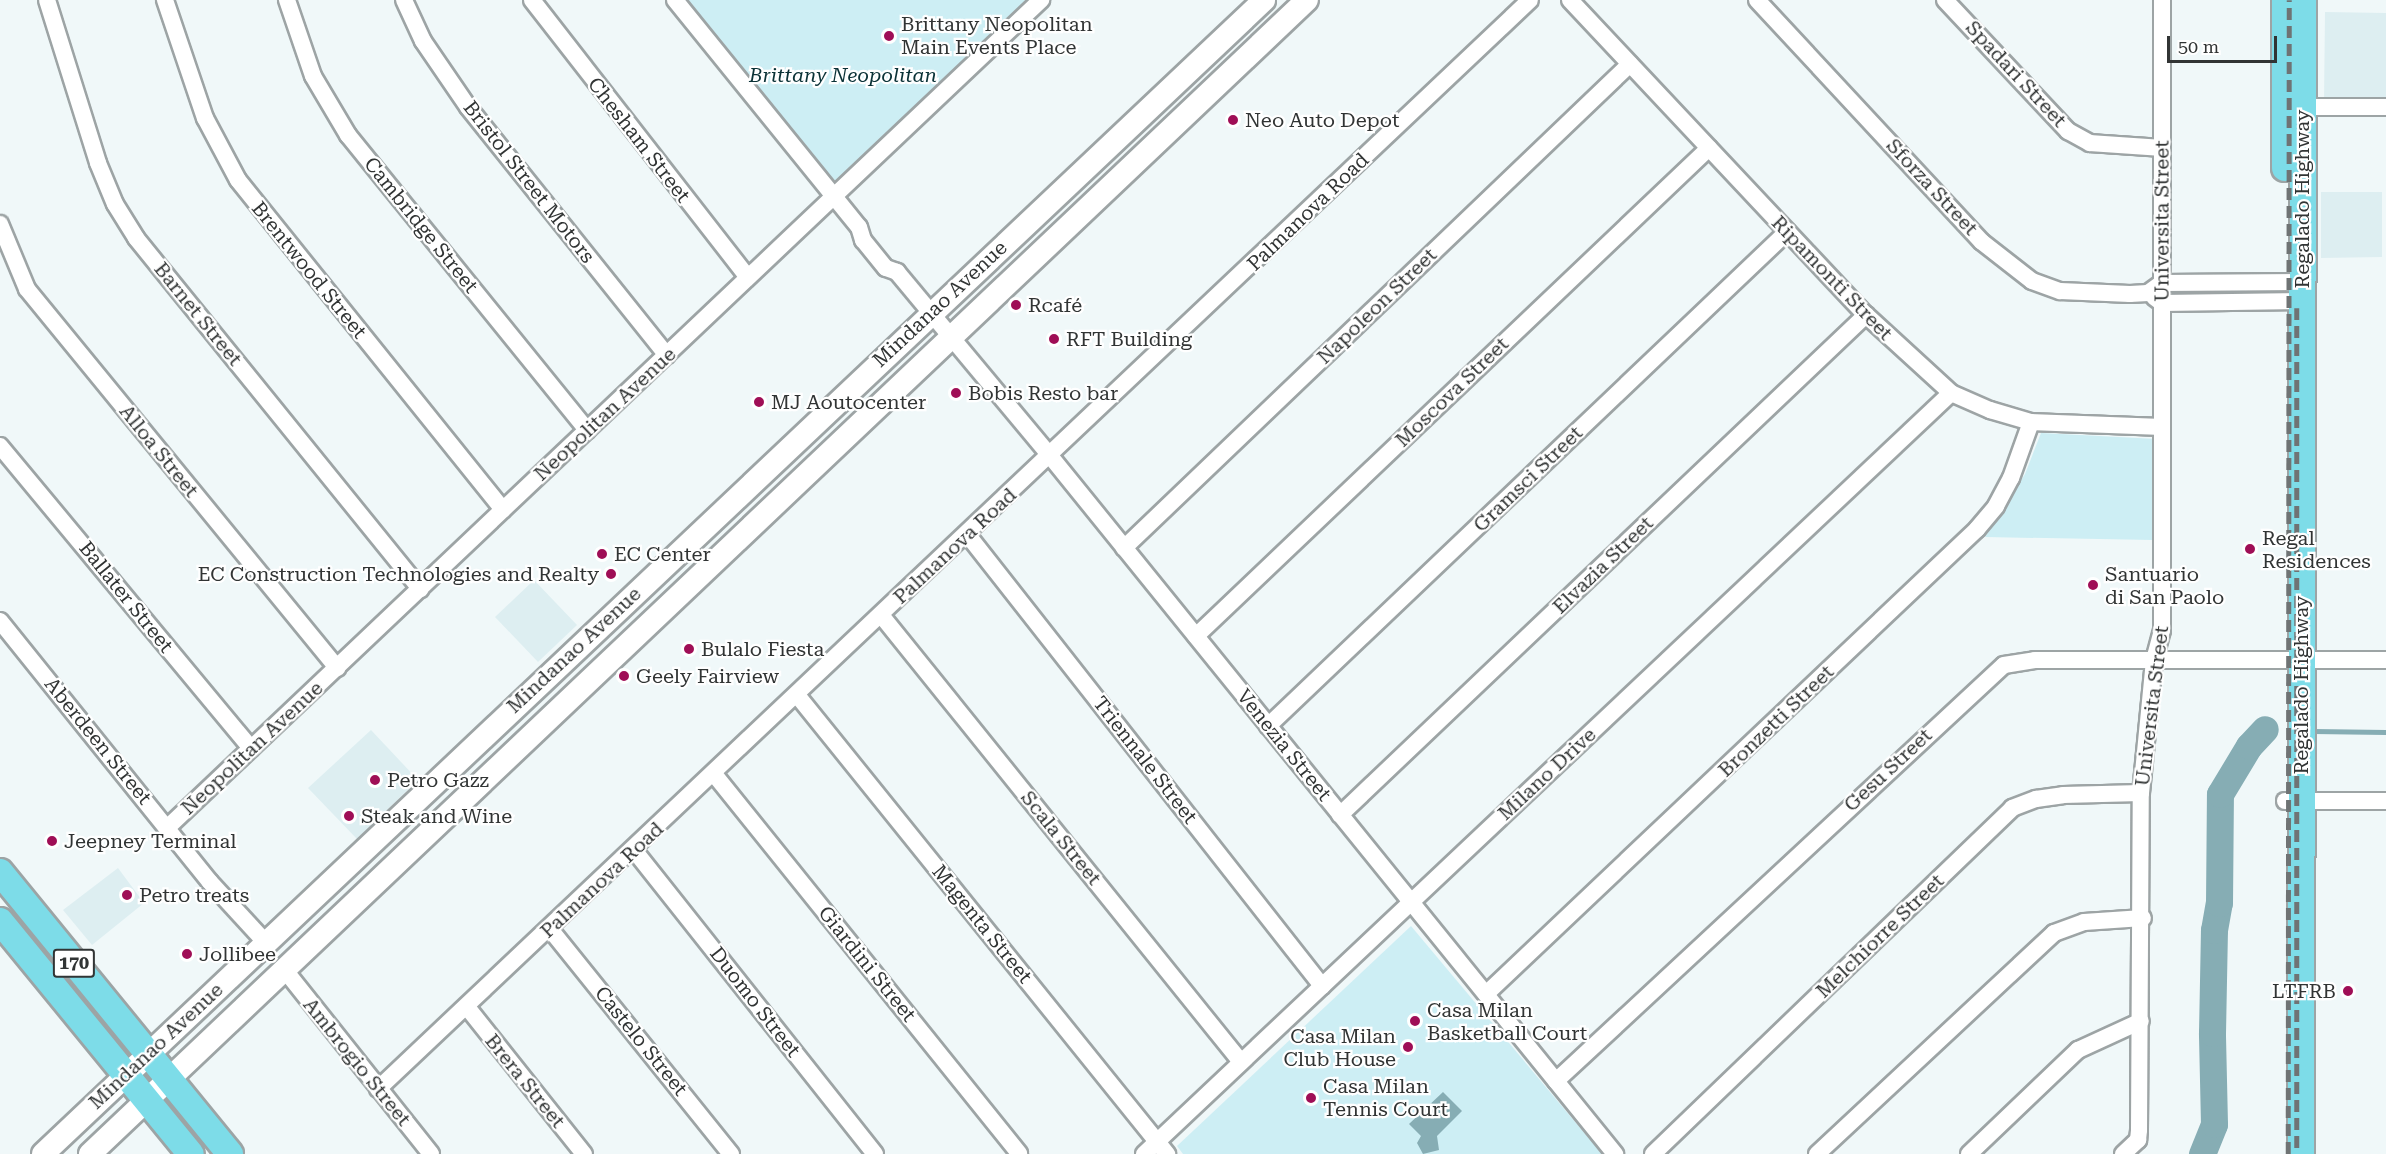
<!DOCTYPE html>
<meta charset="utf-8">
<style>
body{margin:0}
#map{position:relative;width:2386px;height:1154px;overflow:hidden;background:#f0f8f9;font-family:"Roboto Serif",serif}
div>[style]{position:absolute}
.built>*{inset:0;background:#ddeef1}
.green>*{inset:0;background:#cdeef4}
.water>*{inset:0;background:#86adb4}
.stream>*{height:4.5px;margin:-2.25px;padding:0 2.25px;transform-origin:2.25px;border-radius:2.25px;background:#86adb4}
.river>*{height:27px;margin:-13.5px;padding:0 13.5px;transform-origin:13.5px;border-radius:13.5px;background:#86adb4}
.roads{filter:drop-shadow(2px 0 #9da4a5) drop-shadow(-2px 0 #9da4a5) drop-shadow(0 2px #9da4a5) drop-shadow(0 -2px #9da4a5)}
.street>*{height:16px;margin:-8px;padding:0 8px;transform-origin:8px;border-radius:8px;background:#fff}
.secondary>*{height:22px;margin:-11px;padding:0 11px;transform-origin:11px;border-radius:11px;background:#fff}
.primary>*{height:26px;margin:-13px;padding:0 13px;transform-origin:13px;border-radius:13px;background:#7ddce8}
.rail>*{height:4.5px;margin-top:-2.25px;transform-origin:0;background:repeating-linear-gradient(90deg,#6f7374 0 12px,transparent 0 18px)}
.dots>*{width:16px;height:16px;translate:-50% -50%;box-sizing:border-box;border:3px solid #fff;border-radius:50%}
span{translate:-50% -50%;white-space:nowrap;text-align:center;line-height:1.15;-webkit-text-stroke:4.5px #fff;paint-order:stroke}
.shield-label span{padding:2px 4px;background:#fff;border:2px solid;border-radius:4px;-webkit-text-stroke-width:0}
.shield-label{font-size:18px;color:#313434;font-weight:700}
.poi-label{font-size:20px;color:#313434}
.left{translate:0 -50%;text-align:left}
.right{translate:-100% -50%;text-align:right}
.street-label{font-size:20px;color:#313434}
.park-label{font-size:20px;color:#0a3237;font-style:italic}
.scale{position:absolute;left:2167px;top:36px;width:110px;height:27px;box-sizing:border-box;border:3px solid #313434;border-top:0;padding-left:8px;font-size:18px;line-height:21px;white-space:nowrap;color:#313434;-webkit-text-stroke:4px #fff;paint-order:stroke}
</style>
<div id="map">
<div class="built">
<div style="clip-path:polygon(2325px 12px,2386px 13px,2386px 100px,2324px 100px)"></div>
<div style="clip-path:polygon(2321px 192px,2382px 192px,2382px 257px,2321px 258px)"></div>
<div style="clip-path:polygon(534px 580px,577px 625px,538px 662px,495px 617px)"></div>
<div style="clip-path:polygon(371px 730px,418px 780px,357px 839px,308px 788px)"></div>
<div style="clip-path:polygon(118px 868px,144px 903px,92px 945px,63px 910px)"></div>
</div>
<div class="green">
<div style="clip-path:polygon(686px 0,1030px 0,835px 184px)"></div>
<div style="clip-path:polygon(2041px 433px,2157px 439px,2153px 540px,1985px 537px,2025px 474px)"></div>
<div style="clip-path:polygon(1411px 926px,1602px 1154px,1183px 1154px,1177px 1146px)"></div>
</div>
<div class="water">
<div style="clip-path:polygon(1443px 1092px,1462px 1111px,1437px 1136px,1439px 1150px,1423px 1154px,1417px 1143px,1421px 1136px,1409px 1124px)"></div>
</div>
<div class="stream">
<div style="left:2313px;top:731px;width:73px;rotate:0.8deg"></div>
</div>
<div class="river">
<div style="left:2202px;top:1154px;width:32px;rotate:-68deg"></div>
<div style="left:2214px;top:1124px;width:91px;rotate:-91.3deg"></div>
<div style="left:2212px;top:1033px;width:103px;rotate:-88.9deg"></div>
<div style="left:2214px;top:930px;width:27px;rotate:-80deg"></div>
<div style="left:2219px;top:903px;width:109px;rotate:-89.5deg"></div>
<div style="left:2220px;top:794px;width:56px;rotate:-58.9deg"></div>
<div style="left:2249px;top:746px;width:23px;rotate:-47deg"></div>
</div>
<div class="roads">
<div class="street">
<div style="left:47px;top:0;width:171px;rotate:72.6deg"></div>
<div style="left:98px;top:163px;width:44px;rotate:67.5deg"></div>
<div style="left:115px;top:204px;width:40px;rotate:58deg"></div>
<div style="left:136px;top:238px;width:452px;rotate:51deg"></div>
<div style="left:165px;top:0;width:125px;rotate:71.3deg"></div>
<div style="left:205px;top:118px;width:70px;rotate:62deg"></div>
<div style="left:238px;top:180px;width:423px;rotate:51.2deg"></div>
<div style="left:287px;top:0;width:80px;rotate:71.1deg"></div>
<div style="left:313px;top:76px;width:69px;rotate:59.3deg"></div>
<div style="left:348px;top:135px;width:380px;rotate:51deg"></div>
<div style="left:404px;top:0;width:45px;rotate:65.1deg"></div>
<div style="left:423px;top:41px;width:80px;rotate:55.7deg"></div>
<div style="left:468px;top:107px;width:318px;rotate:51.3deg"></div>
<div style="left:532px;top:0;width:351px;rotate:52.1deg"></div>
<div style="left:675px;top:0;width:292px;rotate:51deg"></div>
<div style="left:859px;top:227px;width:14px;rotate:73deg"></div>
<div style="left:863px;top:240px;width:36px;rotate:51deg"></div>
<div style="left:886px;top:268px;width:12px;rotate:20deg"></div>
<div style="left:897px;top:272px;width:241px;rotate:50.2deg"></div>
<div style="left:1051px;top:457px;width:897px;rotate:51.02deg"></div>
<div style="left:1570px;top:0;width:432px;rotate:46.8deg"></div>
<div style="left:1866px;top:315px;width:115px;rotate:42.5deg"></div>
<div style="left:1951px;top:393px;width:43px;rotate:23.6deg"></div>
<div style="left:1990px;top:410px;width:43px;rotate:16.3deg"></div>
<div style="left:2031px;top:422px;width:130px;rotate:2.2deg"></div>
<div style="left:1757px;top:0;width:330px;rotate:47.1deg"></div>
<div style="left:1982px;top:242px;width:63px;rotate:38deg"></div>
<div style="left:2032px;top:281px;width:30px;rotate:20deg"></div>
<div style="left:2060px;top:291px;width:70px;rotate:2.5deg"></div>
<div style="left:2130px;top:294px;width:18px;rotate:-3deg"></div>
<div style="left:2148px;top:293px;width:17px;rotate:-36deg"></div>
<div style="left:2162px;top:283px;width:139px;rotate:-0.4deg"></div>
<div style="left:1945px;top:0;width:180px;rotate:46.8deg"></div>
<div style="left:2068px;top:131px;width:25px;rotate:29deg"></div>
<div style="left:2090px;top:143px;width:72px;rotate:4deg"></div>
<div style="left:2303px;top:107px;width:83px"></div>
<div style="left:0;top:224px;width:70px;rotate:67.4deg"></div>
<div style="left:27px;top:289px;width:490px;rotate:50.7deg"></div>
<div style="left:2154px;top:297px;width:10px;rotate:37deg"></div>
<div style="left:2162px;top:303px;width:140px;rotate:-0.8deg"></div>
<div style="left:0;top:446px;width:393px;rotate:50.3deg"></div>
<div style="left:967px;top:534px;width:575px;rotate:51.85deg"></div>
<div style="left:1124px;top:548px;width:700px;rotate:-43.73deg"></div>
<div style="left:881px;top:615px;width:574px;rotate:51.15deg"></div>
<div style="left:0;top:621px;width:335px;rotate:51.2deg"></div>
<div style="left:210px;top:882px;width:83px;rotate:47.4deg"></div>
<div style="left:1196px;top:636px;width:708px;rotate:-43.57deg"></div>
<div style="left:797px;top:695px;width:590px;rotate:51.13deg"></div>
<div style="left:1268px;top:726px;width:717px;rotate:-43.59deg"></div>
<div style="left:714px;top:774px;width:487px;rotate:51.2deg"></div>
<div style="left:2285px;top:801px;width:101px"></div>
<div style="left:1340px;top:815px;width:726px;rotate:-43.55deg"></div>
<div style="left:168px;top:827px;width:1203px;rotate:-43.45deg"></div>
<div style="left:634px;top:850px;width:388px;rotate:51.6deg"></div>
<div style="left:550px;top:929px;width:289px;rotate:51.2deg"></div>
<div style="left:284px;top:969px;width:236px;rotate:51.5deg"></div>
<div style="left:1486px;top:994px;width:676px;rotate:-43.44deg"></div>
<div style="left:1977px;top:529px;width:30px;rotate:-50deg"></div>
<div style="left:1996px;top:506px;width:32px;rotate:-62deg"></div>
<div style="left:2011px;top:478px;width:59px;rotate:-70.3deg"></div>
<div style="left:467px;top:1007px;width:188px;rotate:51.5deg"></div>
<div style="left:1556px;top:1081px;width:611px;rotate:-42.88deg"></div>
<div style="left:2004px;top:665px;width:31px;rotate:-9deg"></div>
<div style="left:2035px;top:660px;width:351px"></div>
<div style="left:378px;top:1089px;width:1585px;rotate:-43.39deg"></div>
<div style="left:1144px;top:1154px;width:1109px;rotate:-43.32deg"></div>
<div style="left:1653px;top:1154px;width:499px;rotate:-43.9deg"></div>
<div style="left:2012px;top:808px;width:26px;rotate:-21deg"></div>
<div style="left:2036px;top:799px;width:27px;rotate:-8deg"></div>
<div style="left:2063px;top:795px;width:78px;rotate:-1.5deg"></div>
<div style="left:1817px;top:1154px;width:324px;rotate:-43deg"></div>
<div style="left:2054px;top:933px;width:32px;rotate:-20deg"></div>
<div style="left:2084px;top:922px;width:59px;rotate:-3.9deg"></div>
<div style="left:1969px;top:1154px;width:151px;rotate:-43.7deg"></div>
<div style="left:2078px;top:1050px;width:69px;rotate:-24.7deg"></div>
<div style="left:2123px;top:1154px;width:21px;rotate:-43deg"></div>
<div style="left:2138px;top:1140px;width:10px;rotate:-84deg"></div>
<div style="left:2139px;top:1130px;width:337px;rotate:-89.7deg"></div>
<div style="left:2141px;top:793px;width:134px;rotate:-84.4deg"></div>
<div style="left:2154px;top:660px;width:31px;rotate:-75deg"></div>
<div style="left:2162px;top:630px;width:630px;rotate:-90deg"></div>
</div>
<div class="secondary">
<div style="left:43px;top:1154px;width:1680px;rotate:-43.38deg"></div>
<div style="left:90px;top:1154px;width:1677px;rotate:-43.48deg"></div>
</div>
<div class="primary">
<div style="left:2285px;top:0;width:168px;rotate:90deg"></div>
<div style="left:0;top:872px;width:364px;rotate:50.8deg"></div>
<div style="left:0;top:921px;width:301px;rotate:50.7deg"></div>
<div style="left:2301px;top:1154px;width:1154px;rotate:-89.9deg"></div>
</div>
</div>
<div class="rail">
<div style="left:2297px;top:308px;width:846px;rotate:90deg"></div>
<div style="left:2288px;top:1154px;width:1154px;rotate:-89.95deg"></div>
</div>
<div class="dots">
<div style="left:889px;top:36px;background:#9f0e56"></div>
<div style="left:1233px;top:120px;background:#9f0e56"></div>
<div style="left:1016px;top:305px;background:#9f0e56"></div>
<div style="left:1054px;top:339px;background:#9f0e56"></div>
<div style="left:956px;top:393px;background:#9f0e56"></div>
<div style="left:759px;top:402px;background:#9f0e56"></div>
<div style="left:2250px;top:549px;background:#9f0e56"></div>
<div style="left:602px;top:554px;background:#9f0e56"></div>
<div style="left:611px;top:574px;background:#9f0e56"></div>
<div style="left:2093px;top:585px;background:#9f0e56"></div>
<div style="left:689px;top:649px;background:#9f0e56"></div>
<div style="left:624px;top:676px;background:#9f0e56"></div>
<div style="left:375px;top:780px;background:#9f0e56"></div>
<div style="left:349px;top:816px;background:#9f0e56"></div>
<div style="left:52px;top:841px;background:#9f0e56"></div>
<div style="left:127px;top:895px;background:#9f0e56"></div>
<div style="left:187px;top:954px;background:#9f0e56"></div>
<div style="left:2348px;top:991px;background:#9f0e56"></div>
<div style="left:1415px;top:1021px;background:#9f0e56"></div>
<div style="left:1408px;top:1047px;background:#9f0e56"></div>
<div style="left:1311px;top:1098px;background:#9f0e56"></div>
</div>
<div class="shield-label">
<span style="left:74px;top:963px">170</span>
</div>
<div class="poi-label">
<span class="left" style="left:901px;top:36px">Brittany Neopolitan<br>Main Events Place</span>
<span class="left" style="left:1245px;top:120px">Neo Auto Depot</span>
<span class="left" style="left:1028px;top:305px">Rcafé</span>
<span class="left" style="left:1066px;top:339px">RFT Building</span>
<span class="left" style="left:968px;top:393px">Bobis Resto bar</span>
<span class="left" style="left:771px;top:402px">MJ Aoutocenter</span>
<span class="left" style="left:2262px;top:550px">Regal<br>Residences</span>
<span class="left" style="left:614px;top:554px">EC Center</span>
<span class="right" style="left:599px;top:574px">EC Construction Technologies and Realty</span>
<span class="left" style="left:2105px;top:586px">Santuario<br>di San Paolo</span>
<span class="left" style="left:701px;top:649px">Bulalo Fiesta</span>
<span class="left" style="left:636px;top:676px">Geely Fairview</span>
<span class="left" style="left:387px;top:780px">Petro Gazz</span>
<span class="left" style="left:361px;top:816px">Steak and Wine</span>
<span class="left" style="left:64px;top:841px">Jeepney Terminal</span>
<span class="left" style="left:139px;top:895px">Petro treats</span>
<span class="left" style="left:199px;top:954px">Jollibee</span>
<span class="right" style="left:2336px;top:991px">LTFRB</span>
<span class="left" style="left:1427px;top:1022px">Casa Milan<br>Basketball Court</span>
<span class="right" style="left:1396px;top:1048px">Casa Milan<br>Club House</span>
<span class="left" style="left:1323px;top:1098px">Casa Milan<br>Tennis Court</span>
</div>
<div class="street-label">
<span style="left:2016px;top:74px;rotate:47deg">Spadari Street</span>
<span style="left:639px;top:140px;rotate:52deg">Chesham Street</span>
<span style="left:529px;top:182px;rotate:52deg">Bristol Street Motors</span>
<span style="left:1932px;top:187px;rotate:47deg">Sforza Street</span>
<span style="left:2302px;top:199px;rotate:-90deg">Regalado Highway</span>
<span style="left:1308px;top:212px;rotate:-44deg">Palmanova Road</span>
<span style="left:2162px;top:221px;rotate:-90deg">Universita Street</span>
<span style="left:421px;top:225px;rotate:51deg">Cambridge Street</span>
<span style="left:309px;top:270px;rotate:51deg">Brentwood Street</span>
<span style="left:1832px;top:278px;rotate:46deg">Ripamonti Street</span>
<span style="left:940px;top:304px;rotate:-43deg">Mindanao Avenue</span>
<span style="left:1377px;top:306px;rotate:-44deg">Napoleon Street</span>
<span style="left:198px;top:314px;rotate:51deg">Barnet Street</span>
<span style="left:1452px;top:392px;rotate:-44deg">Moscova Street</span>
<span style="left:605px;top:414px;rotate:-43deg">Neopolitan Avenue</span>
<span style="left:159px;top:451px;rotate:51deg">Alloa Street</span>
<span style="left:1528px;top:479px;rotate:-44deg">Gramsci Street</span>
<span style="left:955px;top:546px;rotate:-43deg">Palmanova Road</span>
<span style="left:1603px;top:565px;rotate:-44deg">Elvazia Street</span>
<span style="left:126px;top:597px;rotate:51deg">Ballater Street</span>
<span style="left:574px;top:650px;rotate:-43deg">Mindanao Avenue</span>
<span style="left:2301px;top:685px;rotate:-90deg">Regalado Highway</span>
<span style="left:2152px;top:706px;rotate:-83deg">Universita Street</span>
<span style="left:1776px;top:721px;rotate:-44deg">Bronzetti Street</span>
<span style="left:98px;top:741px;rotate:51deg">Aberdeen Street</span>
<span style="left:1284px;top:745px;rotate:51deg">Venezia Street</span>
<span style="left:252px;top:748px;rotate:-43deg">Neopolitan Avenue</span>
<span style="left:1145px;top:760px;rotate:52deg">Triennale Street</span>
<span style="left:1888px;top:770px;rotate:-43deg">Gesu Street</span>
<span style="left:1547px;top:774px;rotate:-43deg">Milano Drive</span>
<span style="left:1061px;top:838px;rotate:51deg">Scala Street</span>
<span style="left:602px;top:880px;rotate:-43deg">Palmanova Road</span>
<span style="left:982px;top:924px;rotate:51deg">Magenta Street</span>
<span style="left:1880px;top:936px;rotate:-44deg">Melchiorre Street</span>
<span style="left:867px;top:964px;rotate:51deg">Giardini Street</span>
<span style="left:755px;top:1002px;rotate:52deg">Duomo Street</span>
<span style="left:641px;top:1041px;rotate:51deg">Castelo Street</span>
<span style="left:156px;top:1046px;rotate:-43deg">Mindanao Avenue</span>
<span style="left:357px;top:1062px;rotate:51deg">Ambrogio Street</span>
<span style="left:525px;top:1081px;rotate:51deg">Brera Street</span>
</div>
<div class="park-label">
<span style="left:843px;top:75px">Brittany Neopolitan</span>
</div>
<div class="scale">50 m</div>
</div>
